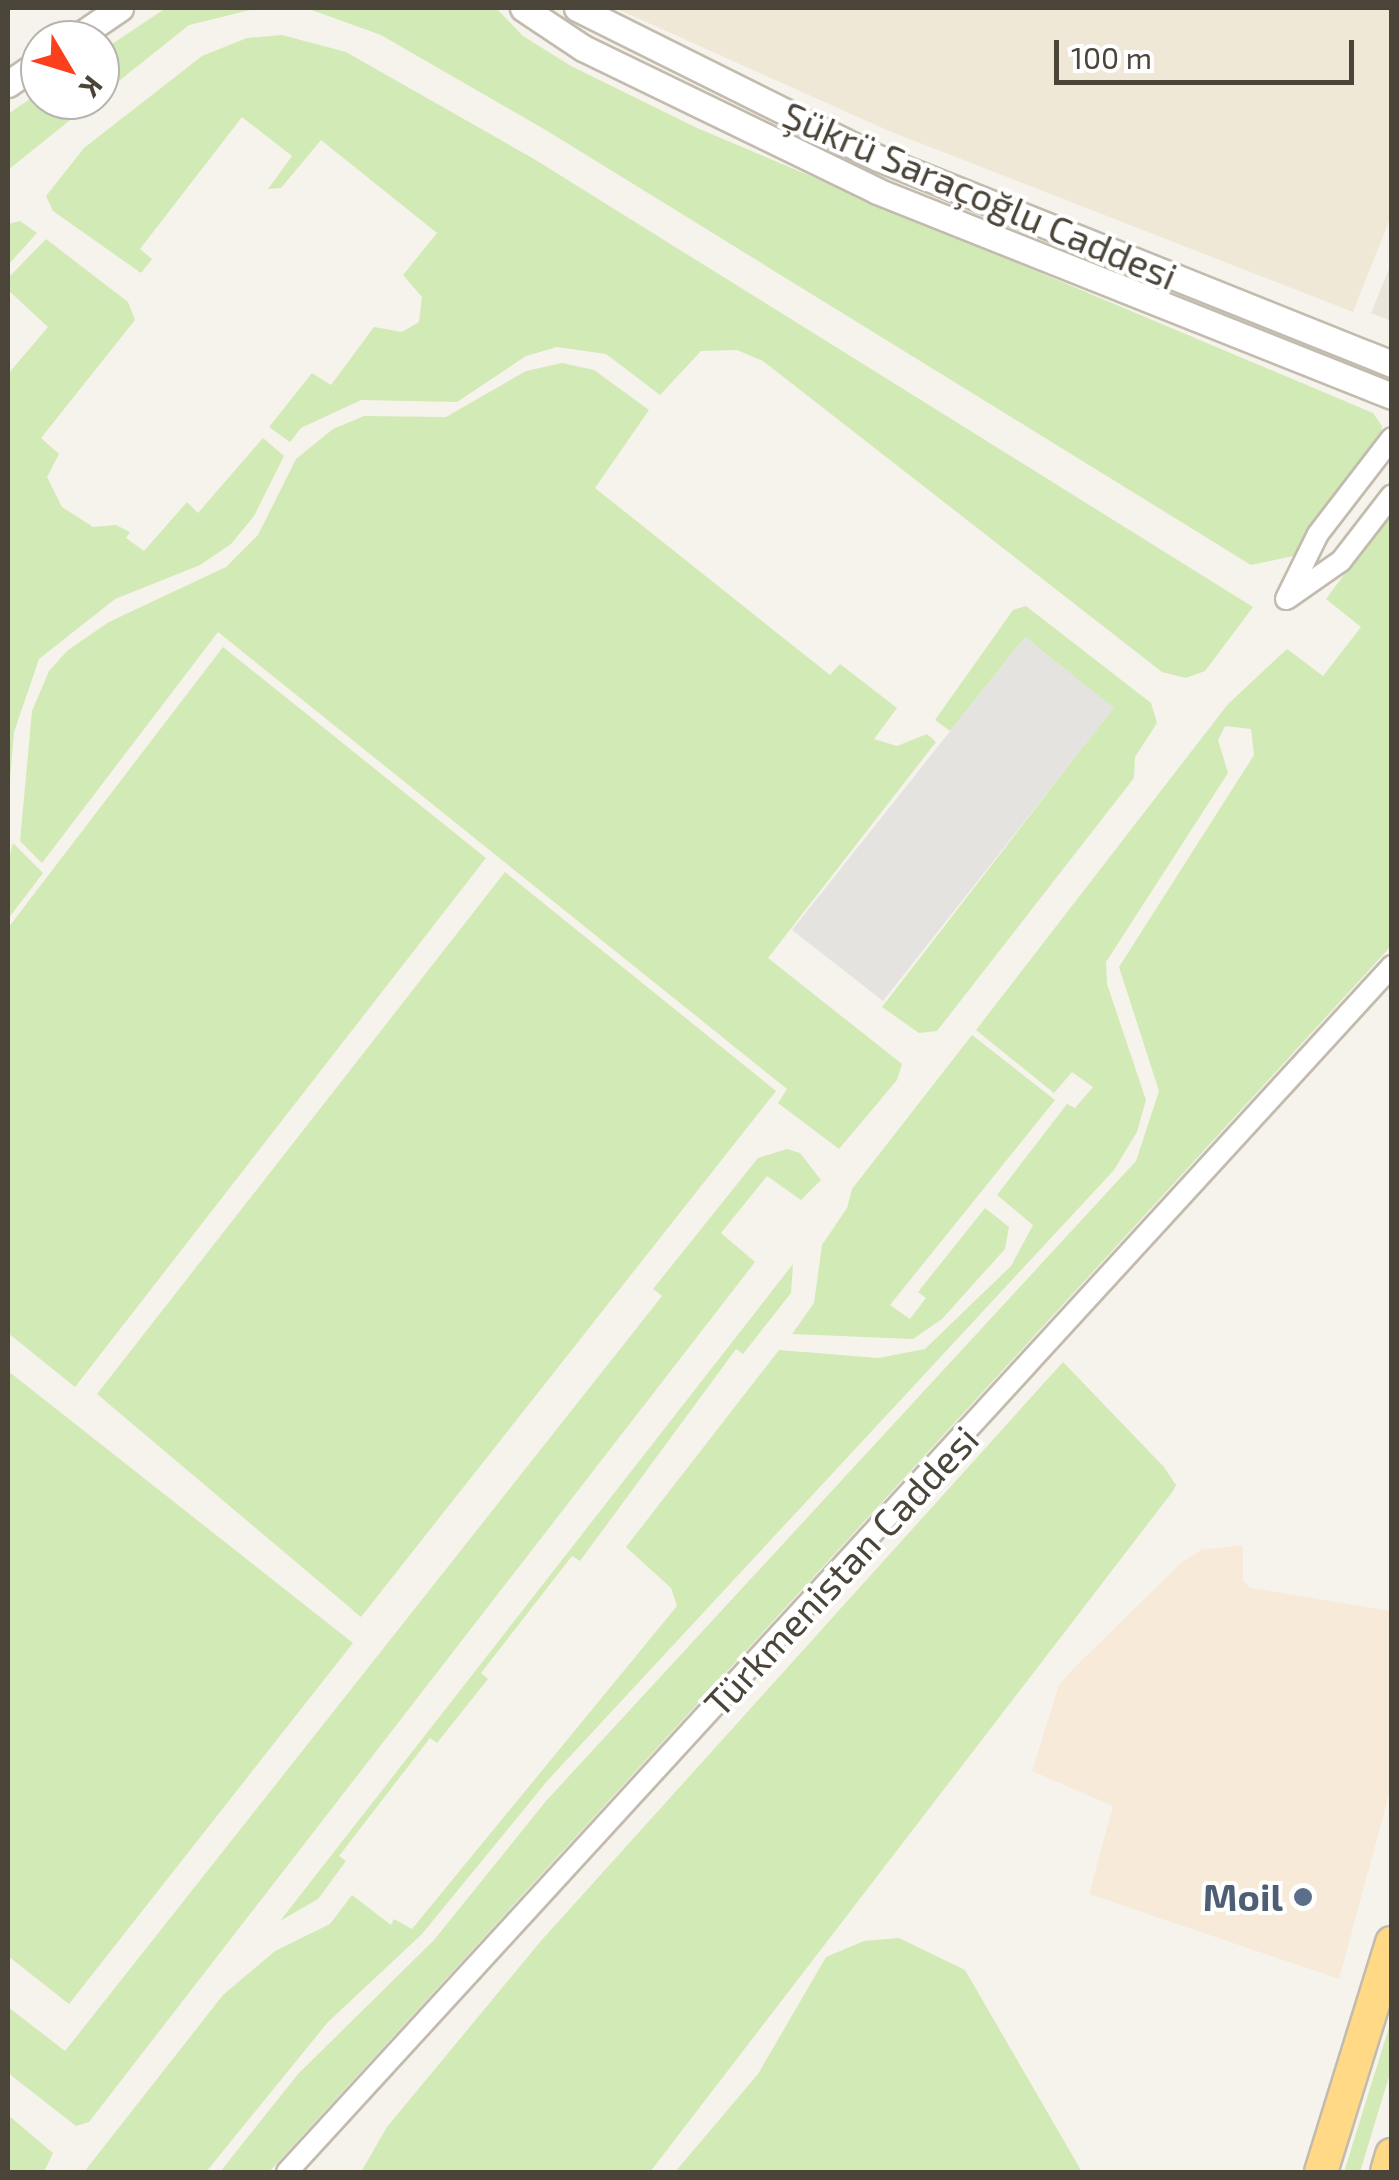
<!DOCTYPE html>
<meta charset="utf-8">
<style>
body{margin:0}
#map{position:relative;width:1399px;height:2180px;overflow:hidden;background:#f6f3ec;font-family:"Exo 2",sans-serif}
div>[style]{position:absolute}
.residential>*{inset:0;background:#eae5da}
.commercial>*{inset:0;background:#f7ead8}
.education>*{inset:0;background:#efe8d6}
.green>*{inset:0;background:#d2eab5}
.parking>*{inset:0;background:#e5e3e0}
.roads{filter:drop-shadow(2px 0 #c2bbae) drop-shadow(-2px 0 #c2bbae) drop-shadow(0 2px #c2bbae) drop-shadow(0 -2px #c2bbae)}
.minor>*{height:20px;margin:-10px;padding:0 10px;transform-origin:10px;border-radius:10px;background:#fff}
.tertiary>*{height:25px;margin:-12.5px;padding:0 12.5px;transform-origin:12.5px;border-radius:12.5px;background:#fff}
.trunk>*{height:32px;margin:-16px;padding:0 16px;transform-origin:16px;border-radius:16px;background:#ffd985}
.dots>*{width:28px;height:28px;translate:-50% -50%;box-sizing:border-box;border:5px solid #fff;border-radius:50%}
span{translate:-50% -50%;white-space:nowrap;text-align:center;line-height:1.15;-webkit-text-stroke:8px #fff;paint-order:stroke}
.street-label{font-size:38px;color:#4b4439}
.service-label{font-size:38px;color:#4e5e75;font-weight:700}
.right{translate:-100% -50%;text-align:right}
.frame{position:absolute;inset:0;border:10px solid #4b4439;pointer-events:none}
.north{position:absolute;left:20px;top:20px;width:100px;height:100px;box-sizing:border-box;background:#fff;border:2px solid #b7b4b0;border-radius:50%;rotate:128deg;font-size:28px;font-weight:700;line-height:40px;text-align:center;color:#4b4439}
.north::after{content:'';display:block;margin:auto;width:35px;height:45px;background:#fc3f1d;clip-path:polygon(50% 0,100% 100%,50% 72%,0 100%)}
.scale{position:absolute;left:1054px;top:40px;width:300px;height:45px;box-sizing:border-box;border:5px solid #4b4439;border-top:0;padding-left:12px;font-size:30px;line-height:35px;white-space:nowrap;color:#4b4439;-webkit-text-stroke:8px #fff;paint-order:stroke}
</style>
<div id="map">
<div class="residential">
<div style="clip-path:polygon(1391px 264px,1391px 321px,1371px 313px)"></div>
</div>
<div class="commercial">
<div style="clip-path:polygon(1243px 1545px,1243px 1581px,1251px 1588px,1391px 1611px,1391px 1787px,1339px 1979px,1089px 1894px,1113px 1806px,1032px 1771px,1059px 1685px,1074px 1668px,1180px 1564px,1201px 1550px)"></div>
</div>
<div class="education">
<div style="clip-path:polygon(615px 8px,1391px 8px,1391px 216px,1353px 312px,889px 131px)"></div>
</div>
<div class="green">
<div style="clip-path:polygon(166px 8px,258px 8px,189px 25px,100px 96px,100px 52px)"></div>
<div style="clip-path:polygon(306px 8px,496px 8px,523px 36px,571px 66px,697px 128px,1373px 413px,1382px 426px,1380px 440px,1293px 556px,1251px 565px,549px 132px,381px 35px)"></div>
<div style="clip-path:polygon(282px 35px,346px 52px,534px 159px,1253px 607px,1205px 671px,1186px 678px,1162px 672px,763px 361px,737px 350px,701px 351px,660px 395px,606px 354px,557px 347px,526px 356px,457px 402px,361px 400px,301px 428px,290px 442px,269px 427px,312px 373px,331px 385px,374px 327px,402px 332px,419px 322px,422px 297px,403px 275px,437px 233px,321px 140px,281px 188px,268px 189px,292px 156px,242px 117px,140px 249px,152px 259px,141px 273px,53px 211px,46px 196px,84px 148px,202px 56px,247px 38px)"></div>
<div style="clip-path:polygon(40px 92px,40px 100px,95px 100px,8px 170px,8px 114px)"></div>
<div style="clip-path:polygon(20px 221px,37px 233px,8px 265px,8px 224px)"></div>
<div style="clip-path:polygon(46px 239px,128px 302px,135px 320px,41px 438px,59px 454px,47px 477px,62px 507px,93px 527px,116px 525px,130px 532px,126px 538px,144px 551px,187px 502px,198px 513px,263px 438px,284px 456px,254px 516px,231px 544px,200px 565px,115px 599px,39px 659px,14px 732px,8px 804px,8px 374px,48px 327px,8px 290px,8px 278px)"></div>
<div style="clip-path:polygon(562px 363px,594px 370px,649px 410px,595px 488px,830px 675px,840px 664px,897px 708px,874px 739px,897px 746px,927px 734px,936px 742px,768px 958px,902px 1064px,897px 1080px,839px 1149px,778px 1103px,787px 1089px,218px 632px,42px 863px,20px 841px,32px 711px,49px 671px,68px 650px,109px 622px,226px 567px,258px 535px,296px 459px,333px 429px,364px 416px,446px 417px,526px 371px)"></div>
<div style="clip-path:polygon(1391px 511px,1391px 946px,269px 2172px,220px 2172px,298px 2074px,434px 1940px,546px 1801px,1136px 1161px,1159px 1091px,1119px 967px,1254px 755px,1251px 729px,1225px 726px,1218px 740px,1228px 773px,1106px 962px,1107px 984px,1146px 1100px,1137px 1132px,1114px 1170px,548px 1780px,422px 1934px,328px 2022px,206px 2172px,84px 2172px,223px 1995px,275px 1951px,330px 1924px,352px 1895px,391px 1925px,394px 1919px,412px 1929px,677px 1606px,671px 1588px,626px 1547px,779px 1350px,878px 1358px,925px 1349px,1011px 1266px,1033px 1225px,997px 1195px,1067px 1104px,1075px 1108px,1093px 1087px,1072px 1072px,1054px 1093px,976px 1030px,1228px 704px,1287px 649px,1323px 676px,1361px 627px,1326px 599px)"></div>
<div style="clip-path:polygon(1026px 606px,1151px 703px,1157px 723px,1135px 757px,1134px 778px,937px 1031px,919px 1033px,882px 1007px,1113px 708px,1025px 637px,950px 731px,935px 720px,1013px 610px)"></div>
<div style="clip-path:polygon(223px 647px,486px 858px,75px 1387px,8px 1333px,8px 928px)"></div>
<div style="clip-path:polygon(13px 843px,43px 873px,8px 919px,8px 862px)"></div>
<div style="clip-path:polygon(505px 872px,776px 1091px,361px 1617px,97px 1394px)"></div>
<div style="clip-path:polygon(972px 1035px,1055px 1100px,890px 1305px,910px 1319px,926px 1298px,918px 1292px,985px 1208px,1009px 1227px,1005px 1249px,942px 1319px,913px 1339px,792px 1334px,814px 1303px,822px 1245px,847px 1208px,852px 1189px)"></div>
<div style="clip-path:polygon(787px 1149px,800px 1153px,821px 1180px,801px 1200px,767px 1176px,721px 1233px,755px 1262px,89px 2122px,76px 2126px,8px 2073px,8px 2007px,65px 2051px,662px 1296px,653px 1289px,758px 1158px)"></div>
<div style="clip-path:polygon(793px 1264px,791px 1293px,743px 1354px,736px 1349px,580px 1561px,572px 1556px,481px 1673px,488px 1679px,437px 1743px,430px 1738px,339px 1856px,346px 1861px,318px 1899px,280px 1921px)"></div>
<div style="clip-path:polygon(1063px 1362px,1164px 1467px,1176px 1485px,1173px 1491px,650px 2172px,361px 2172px,387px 2127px,540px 1942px)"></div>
<div style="clip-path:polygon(8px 1371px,353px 1643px,69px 2004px,8px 1956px)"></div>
<div style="clip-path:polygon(899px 1938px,965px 1970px,1082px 2172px,675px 2172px,758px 2074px,826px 1957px,864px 1941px)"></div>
<div style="clip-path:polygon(1391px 2021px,1391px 2070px,1360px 2172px,1344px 2172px)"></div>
<div style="clip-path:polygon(8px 2115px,53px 2153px,44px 2172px,8px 2172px)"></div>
</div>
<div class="parking">
<div style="clip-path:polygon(1025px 637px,1114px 708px,883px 1001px,792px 930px)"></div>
</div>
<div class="roads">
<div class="minor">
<div style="left:1288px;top:598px;width:65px;rotate:-34.9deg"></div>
<div style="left:1341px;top:561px;width:83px;rotate:-52.3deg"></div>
<div style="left:1286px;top:599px;width:72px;rotate:-63.8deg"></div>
<div style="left:1318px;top:534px;width:121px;rotate:-52.4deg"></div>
<div style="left:287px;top:2172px;width:1636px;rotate:-47.5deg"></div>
</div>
<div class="tertiary">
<div style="left:523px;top:8px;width:72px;rotate:33.7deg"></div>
<div style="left:583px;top:48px;width:327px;rotate:25.9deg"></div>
<div style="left:877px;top:191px;width:554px;rotate:21.71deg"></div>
<div style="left:577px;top:8px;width:336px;rotate:26.5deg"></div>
<div style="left:878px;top:158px;width:554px;rotate:21.84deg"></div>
<div style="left:73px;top:40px;width:57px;rotate:-34.2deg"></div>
<div style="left:8px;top:84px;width:39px;rotate:-35deg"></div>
</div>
<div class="trunk">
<div style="left:1321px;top:2172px;width:240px;rotate:-72.8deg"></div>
<div style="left:1387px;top:2172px;width:18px;rotate:-74deg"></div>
</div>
</div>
<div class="dots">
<div style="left:1303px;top:1897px;background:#5c6f8a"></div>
</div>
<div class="street-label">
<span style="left:980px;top:195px;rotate:23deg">Şükrü Saraçoğlu Caddesi</span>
<span style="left:841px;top:1571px;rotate:-47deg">Türkmenistan Caddesi</span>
</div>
<div class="service-label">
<span class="right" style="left:1283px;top:1897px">Moil</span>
</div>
<div class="frame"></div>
<div class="north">K</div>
<div class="scale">100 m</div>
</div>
